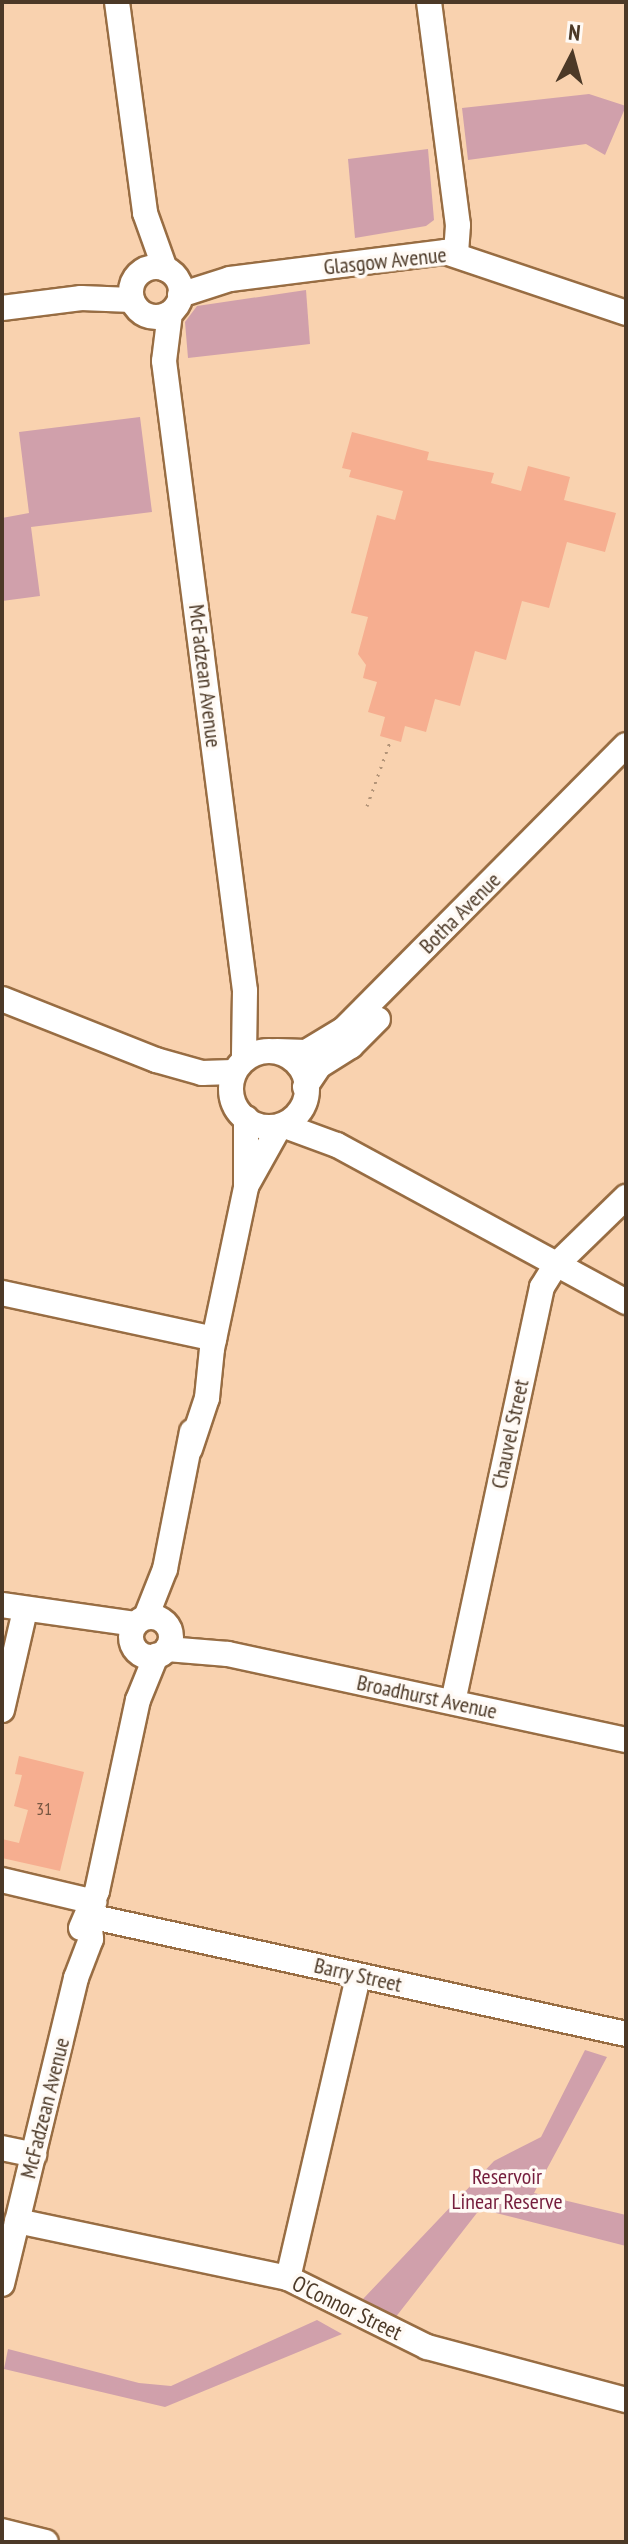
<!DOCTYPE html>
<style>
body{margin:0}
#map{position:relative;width:628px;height:2544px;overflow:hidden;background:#f9d2af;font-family:"PT Sans Narrow",sans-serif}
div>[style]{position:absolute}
.green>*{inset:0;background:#d0a0ab}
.building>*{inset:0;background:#f6ae90}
.path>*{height:3px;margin-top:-1.5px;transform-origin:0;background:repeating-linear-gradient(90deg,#b39478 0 2px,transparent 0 8px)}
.roads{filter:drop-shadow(2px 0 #986d43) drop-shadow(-2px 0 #986d43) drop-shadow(0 2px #986d43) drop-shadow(0 -2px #986d43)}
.minor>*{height:24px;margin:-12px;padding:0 12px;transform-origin:12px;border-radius:12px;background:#fff}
.minor>.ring{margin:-12px;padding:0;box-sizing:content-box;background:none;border:24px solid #fff;border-radius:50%}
span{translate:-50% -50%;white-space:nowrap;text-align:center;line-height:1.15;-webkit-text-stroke:7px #fffaf5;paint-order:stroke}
.number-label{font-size:18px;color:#765641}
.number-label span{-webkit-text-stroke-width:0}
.street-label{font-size:22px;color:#4c3927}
.park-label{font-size:22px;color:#751d3c}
.frame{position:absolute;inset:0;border:4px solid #4c3927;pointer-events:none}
.north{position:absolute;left:532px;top:16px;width:80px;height:80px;-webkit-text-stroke:6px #fffaf5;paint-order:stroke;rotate:6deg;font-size:22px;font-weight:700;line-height:32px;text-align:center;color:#4c3927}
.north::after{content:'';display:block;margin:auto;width:28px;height:36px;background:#4c3927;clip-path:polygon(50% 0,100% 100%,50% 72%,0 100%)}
</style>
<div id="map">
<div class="green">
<div style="clip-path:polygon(589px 94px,626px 106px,605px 155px,586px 144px,468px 160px,462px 108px)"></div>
<div style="clip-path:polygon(428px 149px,434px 220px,426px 226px,355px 238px,348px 159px)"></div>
<div style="clip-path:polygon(306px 290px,310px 344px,188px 358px,185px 322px,197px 306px)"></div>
<div style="clip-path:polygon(140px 417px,152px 512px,31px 527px,40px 596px,2px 601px,2px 518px,29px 513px,19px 432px)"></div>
<div style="clip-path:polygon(585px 2050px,607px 2057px,534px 2193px,626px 2215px,626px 2246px,480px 2209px,395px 2318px,363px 2299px,494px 2161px,541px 2137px)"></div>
<div style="clip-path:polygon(317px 2320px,342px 2334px,165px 2407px,4px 2369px,8px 2349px,139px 2383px,171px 2386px)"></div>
</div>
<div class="building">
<div style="clip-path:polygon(352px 432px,429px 452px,427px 460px,494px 473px,491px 483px,521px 491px,528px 466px,570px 477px,564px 500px,616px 513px,605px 552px,567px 542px,549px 608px,522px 601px,506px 660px,475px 651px,460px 706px,435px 699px,426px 732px,405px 726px,401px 742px,380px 736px,385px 717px,368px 712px,377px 682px,363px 678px,366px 665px,358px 654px,368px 617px,351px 613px,377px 515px,395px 520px,403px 491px,349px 477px,351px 470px,342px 468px)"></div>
<div style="clip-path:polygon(19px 1756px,84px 1772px,60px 1871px,2px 1858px,2px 1839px,19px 1843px,28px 1810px,14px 1806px,22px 1775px,15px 1774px)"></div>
</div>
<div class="path">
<div style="left:367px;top:806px;width:71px;rotate:-70.3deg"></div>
</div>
<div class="roads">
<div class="minor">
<div style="left:117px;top:2px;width:213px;rotate:82.4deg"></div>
<div style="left:145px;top:213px;width:59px;rotate:70.3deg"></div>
<div style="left:429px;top:2px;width:225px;rotate:82.6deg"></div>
<div style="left:458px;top:225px;width:29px;rotate:94deg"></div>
<div class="ring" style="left:131px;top:267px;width:26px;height:26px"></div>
<div style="left:180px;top:295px;width:52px;rotate:-17.7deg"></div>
<div style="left:230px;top:279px;width:217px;rotate:-7.2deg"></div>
<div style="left:445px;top:252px;width:191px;rotate:18.6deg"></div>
<div style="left:2px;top:308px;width:80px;rotate:-7.2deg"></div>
<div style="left:81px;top:298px;width:51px;rotate:2.2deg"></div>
<div style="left:170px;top:313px;width:48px;rotate:97.1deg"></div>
<div style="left:164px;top:361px;width:635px;rotate:82.67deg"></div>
<div style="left:245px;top:991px;width:66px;rotate:90.9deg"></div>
<div style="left:2px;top:999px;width:166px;rotate:21.6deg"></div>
<div style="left:156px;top:1060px;width:48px;rotate:15.8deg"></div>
<div style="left:202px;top:1073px;width:31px;rotate:-2deg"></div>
<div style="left:277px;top:1051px;width:29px;rotate:2deg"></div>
<div style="left:306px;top:1052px;width:44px;rotate:-31.2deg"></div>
<div style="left:344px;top:1029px;width:400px;rotate:-45.2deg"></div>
<div class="ring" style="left:231px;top:1051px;width:52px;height:52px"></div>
<div style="left:305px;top:1087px;width:25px;rotate:-56deg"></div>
<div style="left:319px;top:1066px;width:38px;rotate:-32deg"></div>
<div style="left:351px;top:1046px;width:38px;rotate:-45deg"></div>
<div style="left:285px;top:1126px;width:55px;rotate:20.1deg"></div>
<div style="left:337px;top:1145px;width:329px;rotate:28.5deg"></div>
<div style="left:248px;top:1183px;width:62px;rotate:-60.9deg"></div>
<div style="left:2px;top:1293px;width:217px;rotate:12.2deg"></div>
<div style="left:190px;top:1449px;width:54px;rotate:-71.6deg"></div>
<div style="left:207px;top:1398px;width:49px;rotate:-84.2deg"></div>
<div style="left:212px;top:1349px;width:166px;rotate:-78.1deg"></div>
<div style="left:246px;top:1187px;width:69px;rotate:-90deg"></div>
<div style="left:2px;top:1605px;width:134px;rotate:8.1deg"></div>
<div class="ring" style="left:131px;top:1617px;width:16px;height:16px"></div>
<div style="left:146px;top:1617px;width:52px;rotate:-68.4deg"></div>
<div style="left:165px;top:1569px;width:140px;rotate:-78.9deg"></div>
<div style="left:167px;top:1649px;width:61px;rotate:4.7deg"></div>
<div style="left:228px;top:1654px;width:407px;rotate:12.2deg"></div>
<div style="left:453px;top:1702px;width:424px;rotate:-77.9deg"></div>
<div style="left:542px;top:1287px;width:26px;rotate:-58deg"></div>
<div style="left:556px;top:1265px;width:98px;rotate:-44.2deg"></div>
<div style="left:2px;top:1710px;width:103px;rotate:-77deg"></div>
<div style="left:2px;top:1880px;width:95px;rotate:13.4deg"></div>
<div style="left:89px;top:1916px;width:550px;rotate:12.39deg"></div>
<div style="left:81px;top:1928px;width:40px;rotate:-66.6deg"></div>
<div style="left:97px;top:1891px;width:195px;rotate:-77.9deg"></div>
<div style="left:138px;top:1700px;width:48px;rotate:-67.8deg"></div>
<div style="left:2px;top:2148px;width:33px;rotate:12deg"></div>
<div style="left:17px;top:2221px;width:277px;rotate:11.9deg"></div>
<div style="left:288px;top:2278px;width:155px;rotate:26.4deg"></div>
<div style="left:427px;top:2347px;width:206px;rotate:14.9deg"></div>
<div style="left:288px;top:2278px;width:310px;rotate:-76.9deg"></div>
<div style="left:2px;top:2284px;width:315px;rotate:-76.4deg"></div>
<div style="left:76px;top:1978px;width:42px;rotate:-69deg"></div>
<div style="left:91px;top:1939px;width:23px;rotate:-95deg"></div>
<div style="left:2px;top:2531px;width:45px;rotate:14deg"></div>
</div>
</div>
<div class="number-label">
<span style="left:44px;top:1809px">31</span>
</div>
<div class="street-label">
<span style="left:385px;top:261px;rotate:-6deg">Glasgow Avenue</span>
<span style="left:205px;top:676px;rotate:83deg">McFadzean Avenue</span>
<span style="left:460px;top:913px;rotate:-45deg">Botha Avenue</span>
<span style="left:510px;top:1434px;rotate:-78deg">Chauvel Street</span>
<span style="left:427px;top:1697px;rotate:12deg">Broadhurst Avenue</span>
<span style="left:358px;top:1975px;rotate:13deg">Barry Street</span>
<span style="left:45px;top:2108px;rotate:-76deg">McFadzean Avenue</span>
<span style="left:347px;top:2308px;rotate:26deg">O'Connor Street</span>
</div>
<div class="park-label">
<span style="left:507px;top:2189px">Reservoir<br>Linear Reserve</span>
</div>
<div class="frame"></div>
<div class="north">N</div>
</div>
